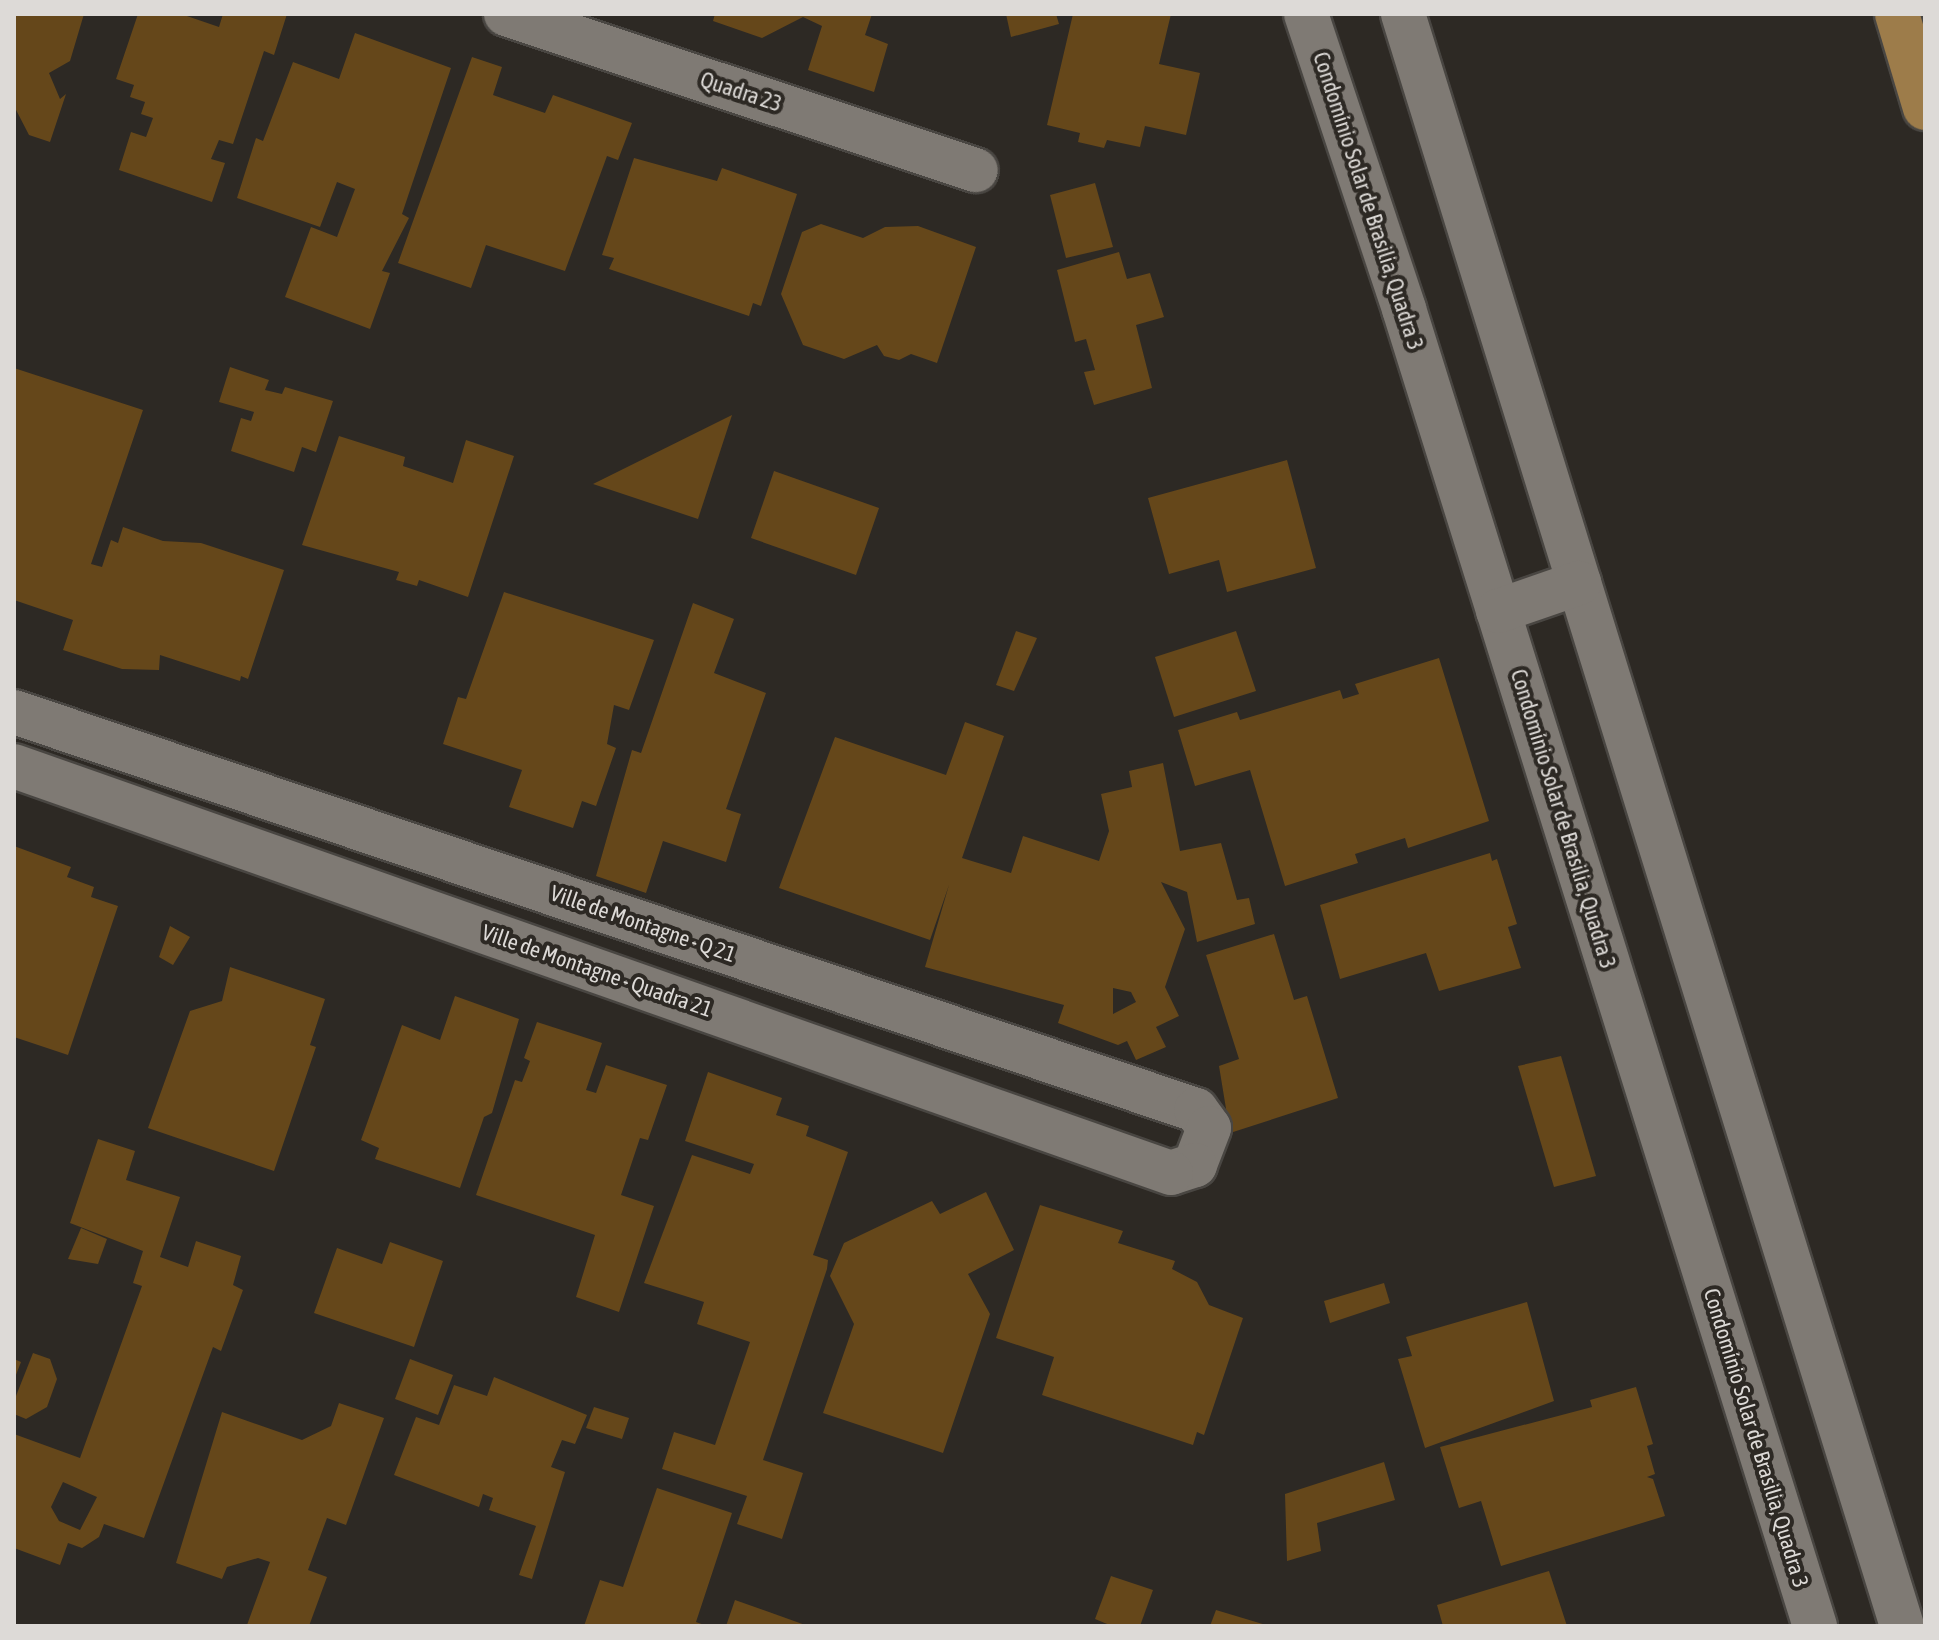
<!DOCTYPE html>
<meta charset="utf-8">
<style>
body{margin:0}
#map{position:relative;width:1939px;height:1640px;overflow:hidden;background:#2d2924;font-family:"Asap Condensed",sans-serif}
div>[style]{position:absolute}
.building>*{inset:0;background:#65471a}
.roads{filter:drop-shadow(2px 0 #494642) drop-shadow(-2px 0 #494642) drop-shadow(0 2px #494642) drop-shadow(0 -2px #494642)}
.street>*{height:44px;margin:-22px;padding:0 22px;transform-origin:22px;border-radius:22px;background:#7f7a74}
.secondary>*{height:44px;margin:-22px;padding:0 22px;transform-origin:22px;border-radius:22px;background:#7f7a74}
.primary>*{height:44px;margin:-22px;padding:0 22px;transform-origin:22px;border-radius:22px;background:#9d7c4a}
span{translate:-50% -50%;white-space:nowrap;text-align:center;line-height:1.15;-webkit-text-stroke:8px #2d2924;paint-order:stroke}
.street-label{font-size:22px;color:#dddad7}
.frame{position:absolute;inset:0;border:16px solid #dddad7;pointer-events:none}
</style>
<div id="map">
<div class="building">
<div style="clip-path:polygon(14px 14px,84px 14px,70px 61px,49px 73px,60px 99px,66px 94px,50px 142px,29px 135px,14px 106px)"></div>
<div style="clip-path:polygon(138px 14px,181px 14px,219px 27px,223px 14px,287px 14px,274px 55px,264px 51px,233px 144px,219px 140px,211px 159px,225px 163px,212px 202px,119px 170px,131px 132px,146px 137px,153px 118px,141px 114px,145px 102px,130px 97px,134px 85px,116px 79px)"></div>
<div style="clip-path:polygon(715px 14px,872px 14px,865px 35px,888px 44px,874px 92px,808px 70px,822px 26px,803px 17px,762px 38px,713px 21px)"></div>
<div style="clip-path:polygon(1006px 14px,1056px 14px,1059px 24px,1011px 37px)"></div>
<div style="clip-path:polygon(1073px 14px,1171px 14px,1159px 64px,1200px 73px,1186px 135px,1145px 126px,1140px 147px,1107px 140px,1104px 148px,1078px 142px,1080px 133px,1047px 125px)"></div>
<div style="clip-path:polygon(355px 33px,451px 68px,402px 214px,409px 218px,382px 271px,390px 273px,370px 329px,285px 297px,311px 227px,337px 237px,355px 189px,337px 182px,320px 227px,237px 198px,256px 138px,263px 141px,293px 62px,339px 79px)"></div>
<div style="clip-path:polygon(472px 57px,502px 67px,493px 95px,545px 113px,553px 95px,632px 123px,618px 160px,607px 156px,565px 271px,486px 245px,471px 288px,398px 263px)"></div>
<div style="clip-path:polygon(634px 158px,717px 181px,722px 168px,797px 194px,761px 306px,753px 303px,749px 316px,609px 269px,614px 258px,602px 255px)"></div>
<div style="clip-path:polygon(1095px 183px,1113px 247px,1066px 258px,1050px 195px)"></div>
<div style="clip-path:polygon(821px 224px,863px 238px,885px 227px,918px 226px,976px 247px,937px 363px,911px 354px,899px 360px,884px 356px,877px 345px,844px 359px,803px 345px,781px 294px,802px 232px)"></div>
<div style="clip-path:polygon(1119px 252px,1127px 279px,1150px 273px,1164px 317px,1136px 325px,1152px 388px,1094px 405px,1084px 372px,1095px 370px,1086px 339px,1075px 342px,1057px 270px)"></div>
<div style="clip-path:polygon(230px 367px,269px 380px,265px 390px,282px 394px,285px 387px,333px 401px,316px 452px,302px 447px,294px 472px,231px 451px,241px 418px,251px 421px,254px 412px,219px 402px)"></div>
<div style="clip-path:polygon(14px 368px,143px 410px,91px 564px,102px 567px,111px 540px,118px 543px,123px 527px,163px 541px,201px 543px,284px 570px,248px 679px,241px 676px,240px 681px,160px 655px,159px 670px,122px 669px,63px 650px,73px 620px,14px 600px)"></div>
<div style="clip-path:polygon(732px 415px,698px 519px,593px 484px)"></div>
<div style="clip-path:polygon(339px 436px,405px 457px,403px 466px,453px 483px,466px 440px,514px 456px,468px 597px,419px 580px,417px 586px,396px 580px,399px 572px,302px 545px)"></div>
<div style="clip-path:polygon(1287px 460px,1316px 568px,1227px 592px,1219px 560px,1169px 574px,1148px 498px)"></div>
<div style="clip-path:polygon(774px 471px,879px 508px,856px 575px,751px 538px)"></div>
<div style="clip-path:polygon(504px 592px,654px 640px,629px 710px,614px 705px,607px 744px,616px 748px,596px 806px,582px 801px,573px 828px,509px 807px,522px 770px,443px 744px,458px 697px,466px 699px)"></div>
<div style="clip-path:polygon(693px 603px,734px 619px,714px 673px,766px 693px,726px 809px,741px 814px,726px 862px,663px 841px,646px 893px,596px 876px,632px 750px,641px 753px)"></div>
<div style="clip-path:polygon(1016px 631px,1037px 638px,1014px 691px,996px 685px)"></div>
<div style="clip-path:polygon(1236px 631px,1256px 691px,1174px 717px,1155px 657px)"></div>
<div style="clip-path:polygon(1439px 658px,1489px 821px,1408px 848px,1405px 838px,1355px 854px,1358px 863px,1285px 886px,1250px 770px,1195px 786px,1178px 730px,1237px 712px,1240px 720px,1340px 690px,1343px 699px,1359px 694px,1355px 684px)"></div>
<div style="clip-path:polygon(evenodd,965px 722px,1004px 736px,962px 858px,1011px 873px,1023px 836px,1099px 861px,1109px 831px,1101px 794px,1132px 787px,1129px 771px,1163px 763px,1180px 851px,1221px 843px,1237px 900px,1249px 898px,1255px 924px,1197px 942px,1187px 892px,1161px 882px,1185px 929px,1165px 987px,1179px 1016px,1156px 1027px,1166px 1047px,1136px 1060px,1127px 1041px,1118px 1045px,1058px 1023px,1064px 1005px,925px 967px,949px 885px,930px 940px,779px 888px,835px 737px,946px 775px,965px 722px,1113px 988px,1131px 992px,1136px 1002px,1113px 1014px,1113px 988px)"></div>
<div style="clip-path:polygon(14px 846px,71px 867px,67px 877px,94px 887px,91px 897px,118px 906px,68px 1055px,14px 1037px)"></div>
<div style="clip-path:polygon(1490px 853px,1492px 861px,1497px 859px,1517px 924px,1508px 927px,1521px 968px,1439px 991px,1426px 953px,1340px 979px,1320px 905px)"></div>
<div style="clip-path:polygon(170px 926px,190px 937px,173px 965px,159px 957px)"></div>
<div style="clip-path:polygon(1274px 934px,1294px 1000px,1307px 996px,1338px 1098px,1230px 1133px,1219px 1066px,1239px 1059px,1206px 955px)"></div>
<div style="clip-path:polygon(230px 967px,325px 999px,310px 1045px,316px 1047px,274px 1171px,148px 1128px,190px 1011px,222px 1001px)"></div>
<div style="clip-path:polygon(455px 996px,519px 1019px,492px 1113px,484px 1117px,460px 1188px,375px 1159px,379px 1148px,361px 1140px,402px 1025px,440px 1040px)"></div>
<div style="clip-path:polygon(537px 1022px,602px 1043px,586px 1090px,596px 1093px,606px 1065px,667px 1085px,648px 1140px,640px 1138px,621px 1195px,654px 1206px,619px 1312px,576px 1297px,595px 1235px,476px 1195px,515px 1080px,522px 1082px,530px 1061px,524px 1058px)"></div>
<div style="clip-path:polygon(1561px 1056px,1596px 1176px,1554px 1187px,1518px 1066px)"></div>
<div style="clip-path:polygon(708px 1072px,782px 1098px,776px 1115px,809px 1126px,806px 1136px,848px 1152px,813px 1255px,828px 1260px,827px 1269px,763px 1460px,803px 1473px,782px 1539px,737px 1524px,747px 1496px,662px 1469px,674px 1432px,715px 1445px,750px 1342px,697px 1324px,704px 1302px,644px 1283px,692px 1155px,750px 1174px,754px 1164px,685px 1141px)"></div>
<div style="clip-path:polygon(evenodd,98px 1139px,135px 1151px,126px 1180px,180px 1197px,160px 1257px,188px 1267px,196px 1241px,241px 1256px,233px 1285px,243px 1290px,221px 1351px,213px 1347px,144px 1538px,104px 1524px,99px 1537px,82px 1548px,68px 1543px,60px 1565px,14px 1548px,14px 1434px,80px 1458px,142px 1286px,133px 1283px,143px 1251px,70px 1223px,98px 1139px,63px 1482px,97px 1497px,80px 1530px,59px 1521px,51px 1507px,63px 1482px)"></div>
<div style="clip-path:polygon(986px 1192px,1014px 1250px,968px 1274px,990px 1314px,943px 1453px,823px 1413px,854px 1324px,830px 1276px,844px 1243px,932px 1201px,940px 1214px)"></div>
<div style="clip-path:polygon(1040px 1205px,1123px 1231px,1118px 1243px,1175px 1261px,1172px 1269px,1197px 1282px,1209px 1305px,1243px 1318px,1204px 1435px,1197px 1432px,1193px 1445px,1042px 1395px,1054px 1357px,996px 1338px)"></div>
<div style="clip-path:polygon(81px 1228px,107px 1239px,98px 1264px,68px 1259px)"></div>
<div style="clip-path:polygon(390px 1242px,443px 1261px,414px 1347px,314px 1313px,337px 1248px,382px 1264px)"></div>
<div style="clip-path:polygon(1384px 1283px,1390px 1303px,1330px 1323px,1324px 1301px)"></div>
<div style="clip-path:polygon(1527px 1302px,1554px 1401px,1425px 1448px,1398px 1359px,1412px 1356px,1406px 1337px)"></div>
<div style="clip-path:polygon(33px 1353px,50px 1359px,57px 1379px,47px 1407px,26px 1419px,14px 1414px,14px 1401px)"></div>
<div style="clip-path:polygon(14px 1359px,21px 1362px,14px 1380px)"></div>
<div style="clip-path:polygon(410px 1359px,453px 1375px,438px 1415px,395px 1399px)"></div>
<div style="clip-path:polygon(494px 1377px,587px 1415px,575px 1444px,562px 1440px,551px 1467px,565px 1472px,532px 1579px,519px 1575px,536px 1526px,489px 1510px,493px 1498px,483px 1494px,479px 1507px,394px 1475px,416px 1417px,439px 1425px,454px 1385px,487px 1396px)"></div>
<div style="clip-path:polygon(1636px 1387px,1653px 1444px,1647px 1446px,1655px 1474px,1647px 1477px,1653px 1479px,1665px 1516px,1501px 1566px,1481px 1501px,1459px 1508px,1440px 1447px,1592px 1407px,1590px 1400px)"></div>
<div style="clip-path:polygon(339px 1403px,384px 1418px,346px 1525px,327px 1518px,308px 1570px,327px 1577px,309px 1626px,247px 1625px,270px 1562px,258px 1558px,227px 1567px,222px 1579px,176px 1563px,222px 1412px,302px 1440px,331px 1426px)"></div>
<div style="clip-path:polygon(594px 1407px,629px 1418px,622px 1439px,586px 1428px)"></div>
<div style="clip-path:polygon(1384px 1462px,1395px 1500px,1317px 1523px,1321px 1551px,1287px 1561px,1285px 1494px)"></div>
<div style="clip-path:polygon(657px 1488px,732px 1513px,696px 1622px,707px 1626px,584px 1626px,600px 1580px,623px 1587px)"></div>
<div style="clip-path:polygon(1549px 1571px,1567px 1626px,1443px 1626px,1437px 1605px)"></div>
<div style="clip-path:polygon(1111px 1576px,1153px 1590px,1140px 1626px,1112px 1626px,1095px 1619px)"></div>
<div style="clip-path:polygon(735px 1600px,808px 1626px,726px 1626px)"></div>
<div style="clip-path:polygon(1216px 1610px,1266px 1625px,1266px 1626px,1210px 1626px)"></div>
</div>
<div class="roads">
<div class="street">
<div style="left:506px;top:14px;width:495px;rotate:18.4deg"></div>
</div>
<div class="secondary">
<div style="left:1306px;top:14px;width:311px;rotate:71.6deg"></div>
<div style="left:1404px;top:309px;width:1380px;rotate:72.67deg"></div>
<div style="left:1403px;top:14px;width:1687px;rotate:72.8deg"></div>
<div style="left:1498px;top:611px;width:86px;rotate:-19.1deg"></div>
<div style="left:14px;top:712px;width:1247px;rotate:18.61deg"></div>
<div style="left:1196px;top:1110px;width:22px;rotate:54deg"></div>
<div style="left:1209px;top:1128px;width:40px;rotate:111deg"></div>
<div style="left:1195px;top:1165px;width:25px;rotate:162deg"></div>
<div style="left:1171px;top:1173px;width:1226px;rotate:-160.62deg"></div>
</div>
<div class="primary">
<div style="left:1897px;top:14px;width:98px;rotate:73.4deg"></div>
</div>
</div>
<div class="street-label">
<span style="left:741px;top:92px;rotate:18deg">Quadra 23</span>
<span style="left:1368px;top:201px;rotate:72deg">Condomínio Solar de Brasilia, Quadra 3</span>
<span style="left:1563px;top:819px;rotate:73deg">Condomínio Solar de Brasilia, Quadra 3</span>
<span style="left:643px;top:924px;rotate:19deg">Ville de Montagne - Q 21</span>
<span style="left:597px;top:971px;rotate:19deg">Ville de Montagne - Quadra 21</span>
<span style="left:1756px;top:1438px;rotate:73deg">Condomínio Solar de Brasilia, Quadra 3</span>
</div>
<div class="frame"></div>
</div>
